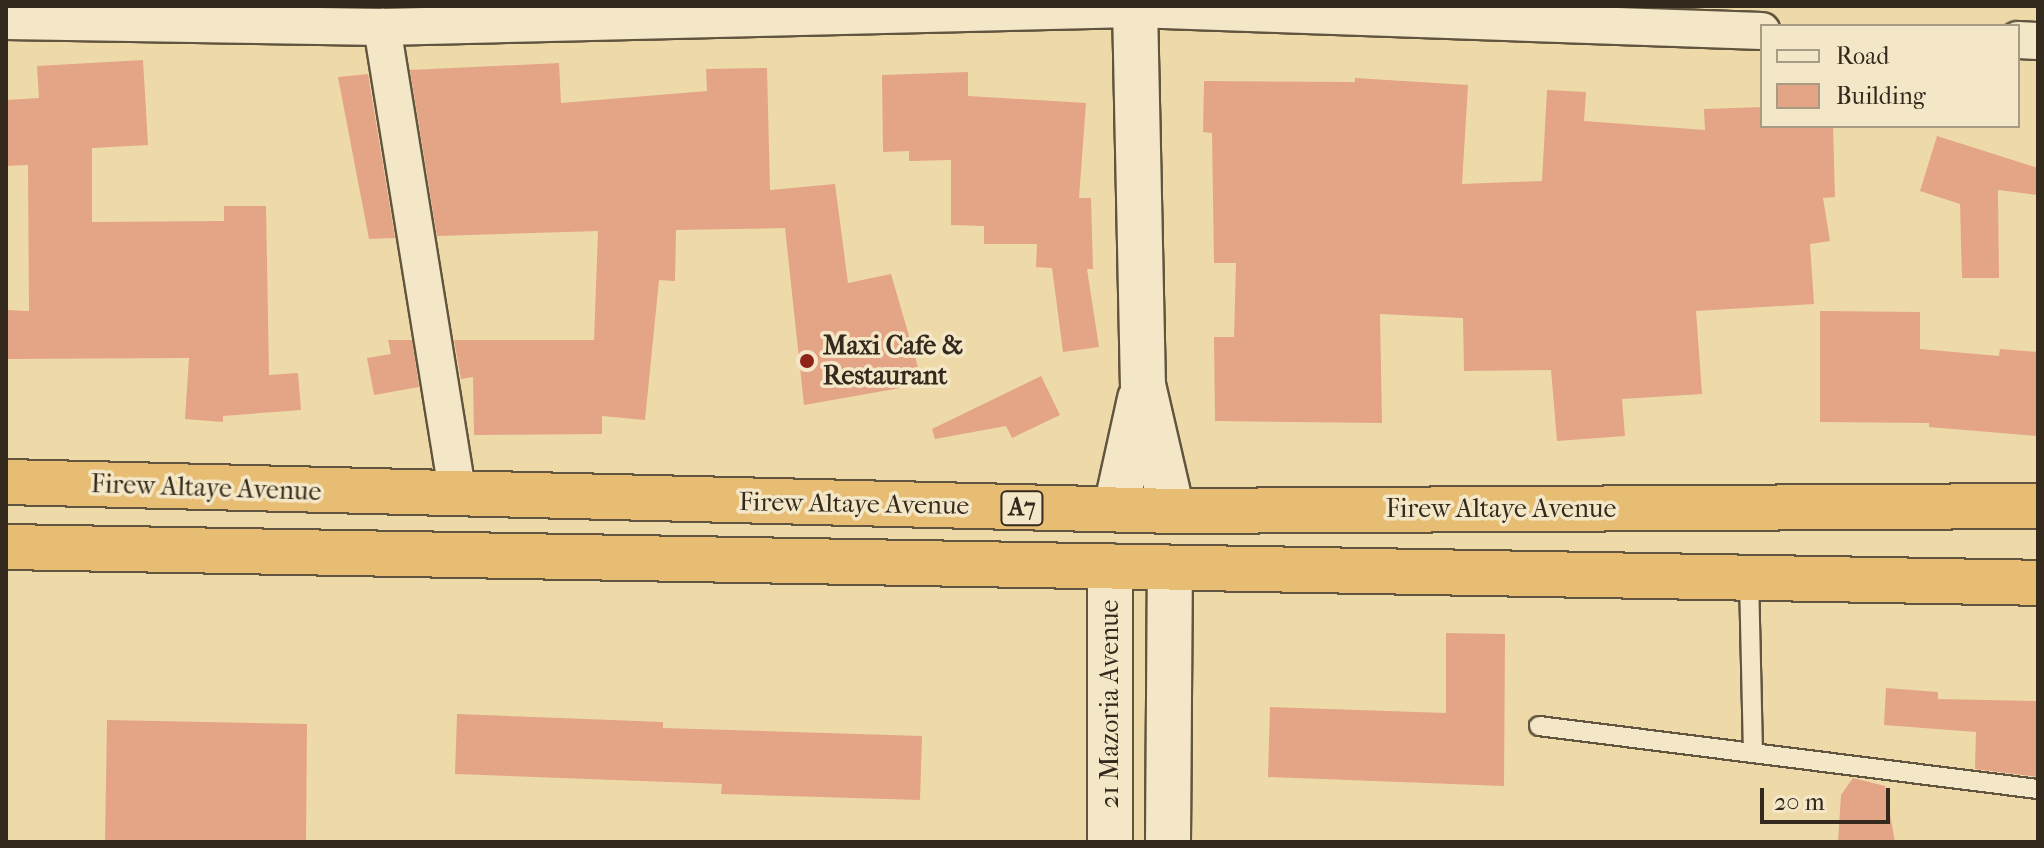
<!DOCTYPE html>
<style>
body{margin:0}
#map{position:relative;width:2044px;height:848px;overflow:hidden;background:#eedaa9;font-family:"IM FELL French Canon",serif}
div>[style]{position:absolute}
.building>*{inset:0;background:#e4a486}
.roads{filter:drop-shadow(2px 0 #62553f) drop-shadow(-2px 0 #62553f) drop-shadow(0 2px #62553f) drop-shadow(0 -2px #62553f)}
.service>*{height:18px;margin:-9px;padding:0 9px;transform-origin:9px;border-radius:9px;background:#f4e7c7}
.minor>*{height:36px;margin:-18px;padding:0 18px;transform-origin:18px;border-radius:18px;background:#f4e7c7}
.secondary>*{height:44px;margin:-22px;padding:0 22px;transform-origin:22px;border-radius:22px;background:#f4e7c7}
.trunk>*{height:44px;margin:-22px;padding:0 22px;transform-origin:22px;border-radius:22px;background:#e7bd74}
.dots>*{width:22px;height:22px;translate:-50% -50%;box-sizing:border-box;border:4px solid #f4e7c7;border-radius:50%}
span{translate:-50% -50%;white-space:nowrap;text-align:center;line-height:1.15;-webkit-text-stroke:7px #f4e7c7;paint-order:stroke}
.shield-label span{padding:2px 6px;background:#f4e7c7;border:2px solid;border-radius:6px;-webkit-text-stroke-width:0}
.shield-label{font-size:24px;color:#33291c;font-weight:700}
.poi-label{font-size:26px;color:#33291c;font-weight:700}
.left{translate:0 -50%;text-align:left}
.street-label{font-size:26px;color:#33291c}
.frame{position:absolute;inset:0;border:8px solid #33291c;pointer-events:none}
.legend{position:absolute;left:1760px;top:24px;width:260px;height:104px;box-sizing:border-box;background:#f4e7c7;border:2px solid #a79b83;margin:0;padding:10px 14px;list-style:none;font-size:24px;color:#33291c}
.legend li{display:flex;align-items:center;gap:16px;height:40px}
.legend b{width:40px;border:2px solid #a79b83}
.scale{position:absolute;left:1760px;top:788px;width:130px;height:36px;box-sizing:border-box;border:4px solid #33291c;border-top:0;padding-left:10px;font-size:24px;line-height:28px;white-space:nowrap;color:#33291c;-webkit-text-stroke:6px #f4e7c7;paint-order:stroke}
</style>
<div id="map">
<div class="building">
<div style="clip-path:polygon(143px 60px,148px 145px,92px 148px,92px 222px,224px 221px,224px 206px,266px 206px,269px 375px,298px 373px,301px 410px,223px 416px,223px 422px,185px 419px,189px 358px,6px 359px,6px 310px,29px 311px,28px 165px,6px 166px,6px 100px,39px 98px,37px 66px)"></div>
<div style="clip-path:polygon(559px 63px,561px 103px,707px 91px,706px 69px,767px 68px,770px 190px,835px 184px,848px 283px,891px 274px,923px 384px,804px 405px,785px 228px,676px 230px,675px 281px,659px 280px,645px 420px,602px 416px,602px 434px,474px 435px,473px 377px,461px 379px,454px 340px,594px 340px,598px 231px,437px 236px,410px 70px)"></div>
<div style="clip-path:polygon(968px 72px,968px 96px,1086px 103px,1079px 198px,1091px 198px,1093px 269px,1087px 269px,1099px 347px,1063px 352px,1052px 268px,1036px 267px,1037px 244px,984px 244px,984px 226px,951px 225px,951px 160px,909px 161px,909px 151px,883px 152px,882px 75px)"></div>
<div style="clip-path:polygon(368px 74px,395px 238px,369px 239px,338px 77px)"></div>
<div style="clip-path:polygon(1355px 78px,1468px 85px,1462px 184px,1542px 181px,1547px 90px,1586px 92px,1584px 121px,1705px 130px,1704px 109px,1762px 107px,1762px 126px,1833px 126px,1835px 197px,1823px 198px,1830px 241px,1810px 244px,1814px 304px,1696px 311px,1702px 394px,1622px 399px,1625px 436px,1557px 441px,1551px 370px,1464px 371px,1463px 318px,1380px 314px,1382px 423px,1215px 421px,1214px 337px,1234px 337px,1236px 263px,1214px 263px,1212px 133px,1203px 132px,1204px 81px,1355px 82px)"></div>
<div style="clip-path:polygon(1937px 136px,2038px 168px,2038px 195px,1998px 190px,1999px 278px,1962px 278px,1960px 204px,1920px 191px)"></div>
<div style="clip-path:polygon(1820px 311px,1920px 312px,1920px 349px,1999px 356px,2000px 349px,2038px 352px,2038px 436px,1929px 427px,1929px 423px,1820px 422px)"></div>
<div style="clip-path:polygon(388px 340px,412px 340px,419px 387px,374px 395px,367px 358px,391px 354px)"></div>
<div style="clip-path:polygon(1041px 376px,1060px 415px,1012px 438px,1006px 426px,935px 439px,932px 429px)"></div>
<div style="clip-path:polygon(1446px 633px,1505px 634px,1504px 786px,1268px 777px,1270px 707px,1446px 713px)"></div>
<div style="clip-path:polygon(1886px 688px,1938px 692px,1938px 699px,2038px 701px,2038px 777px,1975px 769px,1976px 732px,1884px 725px)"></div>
<div style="clip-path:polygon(457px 714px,663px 722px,663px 728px,922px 736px,920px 800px,721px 794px,722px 784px,455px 774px)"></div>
<div style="clip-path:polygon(107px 720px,307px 724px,306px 842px,105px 842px)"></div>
<div style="clip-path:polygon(1853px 778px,1885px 786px,1895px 842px,1838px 842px,1841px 795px)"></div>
</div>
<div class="roads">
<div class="service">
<div style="left:1749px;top:577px;width:176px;rotate:88.7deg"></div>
<div style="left:1539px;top:726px;width:503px;rotate:7.2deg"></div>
</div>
<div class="minor">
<div style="left:6px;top:21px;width:376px;rotate:0.9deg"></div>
<div style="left:382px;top:27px;width:753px;rotate:-1.37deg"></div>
<div style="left:1135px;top:9px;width:627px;rotate:2.01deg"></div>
<div style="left:382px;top:27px;width:473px;rotate:80.8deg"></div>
<div style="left:2018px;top:40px;width:20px;rotate:3deg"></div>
</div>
<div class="secondary">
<div style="left:1135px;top:6px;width:379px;rotate:88.8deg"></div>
<div style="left:1143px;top:385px;width:129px;rotate:77deg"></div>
<div style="left:1116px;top:508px;width:112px;rotate:-77.6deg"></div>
<div style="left:1110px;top:842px;width:276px;rotate:-90deg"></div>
<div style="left:1168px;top:842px;width:272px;rotate:-89.6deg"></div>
</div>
<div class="trunk">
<div style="left:6px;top:482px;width:1166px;rotate:1.42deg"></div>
<div style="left:1172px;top:511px;width:866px;rotate:-0.33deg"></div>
<div style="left:6px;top:547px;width:2032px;rotate:1.01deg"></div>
</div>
</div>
<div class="dots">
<div style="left:807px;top:361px;background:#8f2418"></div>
</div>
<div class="shield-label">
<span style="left:1022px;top:508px">A7</span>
</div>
<div class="poi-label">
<span class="left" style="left:823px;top:361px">Maxi Cafe &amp;<br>Restaurant</span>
</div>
<div class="street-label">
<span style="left:206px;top:488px;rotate:2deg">Firew Altaye Avenue</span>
<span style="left:854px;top:504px;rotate:1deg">Firew Altaye Avenue</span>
<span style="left:1501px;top:509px">Firew Altaye Avenue</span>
<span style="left:1110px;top:704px;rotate:-90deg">21 Mazoria Avenue</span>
</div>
<div class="frame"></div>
<ul class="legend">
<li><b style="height:10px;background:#f4e7c7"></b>Road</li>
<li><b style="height:22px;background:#e4a486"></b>Building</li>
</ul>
<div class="scale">20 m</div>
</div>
